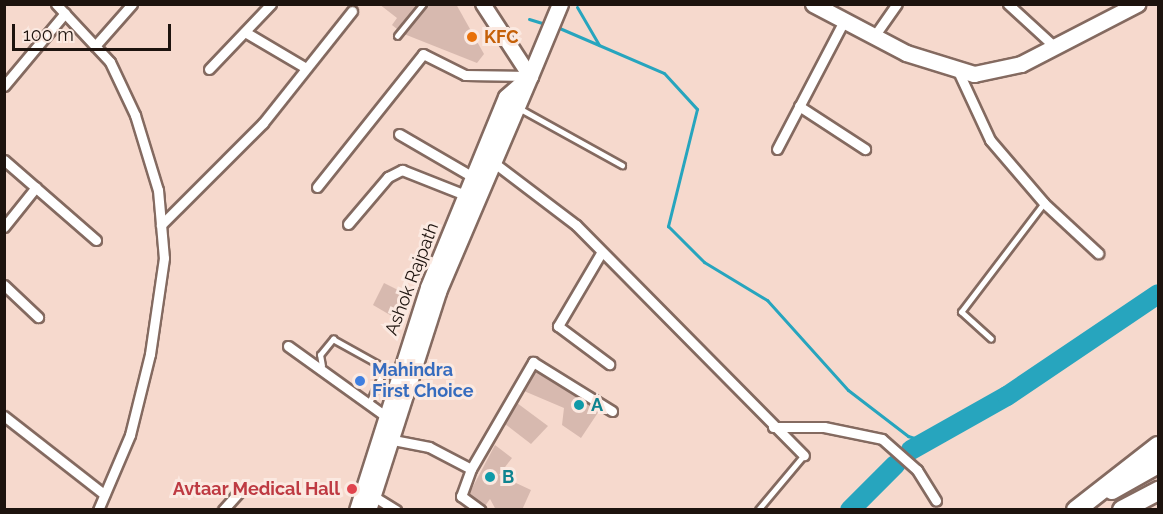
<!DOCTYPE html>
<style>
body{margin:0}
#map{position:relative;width:1163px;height:514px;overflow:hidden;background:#f6d9cd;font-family:Raleway,sans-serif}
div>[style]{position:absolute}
.stream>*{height:3px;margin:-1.5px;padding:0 1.5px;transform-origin:1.5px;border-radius:1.5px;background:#27a5be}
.river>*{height:20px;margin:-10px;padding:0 10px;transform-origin:10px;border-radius:10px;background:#27a5be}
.building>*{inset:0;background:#d7b9af}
.roads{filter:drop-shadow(2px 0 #846a60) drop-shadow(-2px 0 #846a60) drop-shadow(0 2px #846a60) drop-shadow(0 -2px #846a60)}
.lane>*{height:4.5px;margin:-2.25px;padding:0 2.25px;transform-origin:2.25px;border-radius:2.25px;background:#fff}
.street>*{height:9px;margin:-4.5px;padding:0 4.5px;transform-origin:4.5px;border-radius:4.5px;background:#fff}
.secondary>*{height:14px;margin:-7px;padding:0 7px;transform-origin:7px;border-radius:7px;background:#fff}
.primary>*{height:15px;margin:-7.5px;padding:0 7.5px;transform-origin:7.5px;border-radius:7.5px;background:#fff}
.highway>*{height:18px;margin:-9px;padding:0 9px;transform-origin:9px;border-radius:9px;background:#fff}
.dots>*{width:16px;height:16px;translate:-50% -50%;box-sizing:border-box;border:3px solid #fbe9e1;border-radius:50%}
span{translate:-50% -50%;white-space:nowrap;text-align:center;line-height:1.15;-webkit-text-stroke:6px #fbe9e1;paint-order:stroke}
.food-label{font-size:18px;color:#c56008;font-weight:700}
.left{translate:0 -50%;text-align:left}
.street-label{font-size:18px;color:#1d130e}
.shop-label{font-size:18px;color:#366cbe;font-weight:700}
.culture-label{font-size:18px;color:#0d838f;font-weight:700}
.health-label{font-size:18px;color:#be3a42;font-weight:700}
.right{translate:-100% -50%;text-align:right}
.frame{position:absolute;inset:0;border:6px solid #1d130e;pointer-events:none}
.scale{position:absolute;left:12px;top:24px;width:159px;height:27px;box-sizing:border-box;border:3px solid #1d130e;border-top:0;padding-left:8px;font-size:18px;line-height:21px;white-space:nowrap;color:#1d130e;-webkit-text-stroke:4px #fbe9e1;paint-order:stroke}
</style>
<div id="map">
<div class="stream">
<div style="left:577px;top:7px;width:44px;rotate:59.9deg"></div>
<div style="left:529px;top:19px;width:17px;rotate:17deg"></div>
<div style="left:557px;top:27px;width:116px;rotate:23.3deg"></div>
<div style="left:664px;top:73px;width:49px;rotate:47.5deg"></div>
<div style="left:697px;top:109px;width:121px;rotate:103.9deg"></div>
<div style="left:668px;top:226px;width:51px;rotate:45deg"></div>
<div style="left:704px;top:262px;width:74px;rotate:31.1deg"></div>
<div style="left:767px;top:300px;width:121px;rotate:48deg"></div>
<div style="left:848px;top:390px;width:76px;rotate:37.5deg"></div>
<div style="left:908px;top:436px;width:14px;rotate:17deg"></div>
</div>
<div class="river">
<div style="left:911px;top:450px;width:110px;rotate:-29.4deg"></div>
<div style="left:1007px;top:396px;width:182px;rotate:-34deg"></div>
<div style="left:850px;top:510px;width:64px;rotate:-45deg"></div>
</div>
<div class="building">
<div style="clip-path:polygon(379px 4px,417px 4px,397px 29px,392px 25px,397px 18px)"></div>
<div style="clip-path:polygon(427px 4px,456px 4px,484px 54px,477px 63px,404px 34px)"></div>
<div style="clip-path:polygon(384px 283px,412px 297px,402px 322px,373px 305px)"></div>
<div style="clip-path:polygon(535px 371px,599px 411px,581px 438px,562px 425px,564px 408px,524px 391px)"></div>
<div style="clip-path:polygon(517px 403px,548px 426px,531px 444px,505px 424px)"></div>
<div style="clip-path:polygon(495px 445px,512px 458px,499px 475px,531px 490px,522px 510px,496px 510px,490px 499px,485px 506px,469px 494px)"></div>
</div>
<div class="roads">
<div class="lane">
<div style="left:397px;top:36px;width:41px;rotate:-50.9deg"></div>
<div style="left:519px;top:108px;width:118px;rotate:29deg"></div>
<div style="left:991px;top:339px;width:40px;rotate:-138deg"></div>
<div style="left:961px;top:312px;width:137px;rotate:-52.7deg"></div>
<div style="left:322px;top:366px;width:11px;rotate:-100deg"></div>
<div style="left:320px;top:355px;width:21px;rotate:-51deg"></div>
<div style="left:333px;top:339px;width:74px;rotate:29deg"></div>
<div style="left:370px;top:401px;width:36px;rotate:-66deg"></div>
<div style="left:758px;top:510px;width:72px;rotate:-50.1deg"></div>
</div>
<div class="street">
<div style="left:56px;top:4px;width:79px;rotate:47deg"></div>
<div style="left:110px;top:62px;width:59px;rotate:64.7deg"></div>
<div style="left:135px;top:115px;width:78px;rotate:73deg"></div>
<div style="left:158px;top:190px;width:68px;rotate:85deg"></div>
<div style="left:164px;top:258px;width:97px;rotate:98.3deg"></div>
<div style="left:150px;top:354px;width:83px;rotate:103.9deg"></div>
<div style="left:130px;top:435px;width:82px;rotate:113.1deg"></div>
<div style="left:1008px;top:4px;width:64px;rotate:42.5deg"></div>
<div style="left:245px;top:32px;width:71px;rotate:30.5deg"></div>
<div style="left:875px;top:35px;width:38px;rotate:-55deg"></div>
<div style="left:95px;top:46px;width:56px;rotate:-48.6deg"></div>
<div style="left:209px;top:69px;width:90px;rotate:-46.4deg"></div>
<div style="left:958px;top:71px;width:76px;rotate:65.1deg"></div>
<div style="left:990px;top:140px;width:83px;rotate:49.4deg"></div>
<div style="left:1044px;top:203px;width:74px;rotate:42.8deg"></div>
<div style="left:4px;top:86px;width:95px;rotate:-50.1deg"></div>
<div style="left:799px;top:106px;width:79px;rotate:33.1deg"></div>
<div style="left:399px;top:134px;width:86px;rotate:30.2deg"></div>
<div style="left:777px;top:149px;width:142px;rotate:-62.4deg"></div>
<div style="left:4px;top:160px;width:122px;rotate:41deg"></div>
<div style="left:493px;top:162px;width:104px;rotate:37.2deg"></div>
<div style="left:576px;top:225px;width:324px;rotate:45.3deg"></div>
<div style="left:317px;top:187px;width:170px;rotate:-51.4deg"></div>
<div style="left:423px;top:54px;width:47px;rotate:26.6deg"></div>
<div style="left:465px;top:75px;width:65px;rotate:0.9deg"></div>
<div style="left:348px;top:224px;width:62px;rotate:-49.6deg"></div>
<div style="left:388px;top:177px;width:16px;rotate:-27deg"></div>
<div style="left:402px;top:170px;width:68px;rotate:21.6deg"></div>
<div style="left:161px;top:225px;width:144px;rotate:-45deg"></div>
<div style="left:263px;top:123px;width:143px;rotate:-51.5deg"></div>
<div style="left:4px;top:227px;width:51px;rotate:-51.3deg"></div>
<div style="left:601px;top:253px;width:85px;rotate:120.5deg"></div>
<div style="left:558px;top:326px;width:64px;rotate:36.7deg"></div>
<div style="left:4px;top:285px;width:47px;rotate:43.3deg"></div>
<div style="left:288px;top:346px;width:127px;rotate:35.7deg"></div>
<div style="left:4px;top:416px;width:127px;rotate:38deg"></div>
<div style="left:773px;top:427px;width:51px"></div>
<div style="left:824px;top:427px;width:59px;rotate:11.7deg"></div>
<div style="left:882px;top:439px;width:47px;rotate:41.5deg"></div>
<div style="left:917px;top:470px;width:36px;rotate:58deg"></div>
<div style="left:388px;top:439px;width:42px;rotate:11deg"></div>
<div style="left:429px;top:447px;width:47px;rotate:27.6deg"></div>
<div style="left:471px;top:469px;width:124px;rotate:-59.9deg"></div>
<div style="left:533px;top:362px;width:93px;rotate:31.8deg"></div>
<div style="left:471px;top:469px;width:29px;rotate:110deg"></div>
<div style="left:461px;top:496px;width:24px;rotate:36deg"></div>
<div style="left:370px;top:494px;width:31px;rotate:32deg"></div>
<div style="left:223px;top:510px;width:24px;rotate:-48deg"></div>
</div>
<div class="secondary">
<div style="left:483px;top:4px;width:86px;rotate:56.9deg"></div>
</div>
<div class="primary">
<div style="left:813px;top:4px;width:105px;rotate:27.8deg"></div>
<div style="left:906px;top:53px;width:71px;rotate:17.2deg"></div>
<div style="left:974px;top:74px;width:48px;rotate:-12deg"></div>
<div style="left:1021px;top:64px;width:131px;rotate:-27.3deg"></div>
<div style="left:530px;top:76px;width:78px;rotate:-67.4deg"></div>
<div style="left:357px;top:510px;width:234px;rotate:-72.3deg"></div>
<div style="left:428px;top:287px;width:205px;rotate:-67.7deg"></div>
<div style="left:506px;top:97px;width:32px;rotate:-41deg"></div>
<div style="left:530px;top:76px;width:235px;rotate:113.1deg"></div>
<div style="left:438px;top:292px;width:229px;rotate:107.8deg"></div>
</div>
<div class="highway">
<div style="left:1112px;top:490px;width:53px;rotate:-29.5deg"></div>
<div style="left:1076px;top:510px;width:104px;rotate:-38deg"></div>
<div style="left:1122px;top:510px;width:41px;rotate:-27.8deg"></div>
</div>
</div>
<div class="dots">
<div style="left:472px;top:37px;background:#e8710a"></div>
<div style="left:360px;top:381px;background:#3f7fe0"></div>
<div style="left:579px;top:405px;background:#0f9aa8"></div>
<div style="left:490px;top:477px;background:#0f9aa8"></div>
<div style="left:352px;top:489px;background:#e0444e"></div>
</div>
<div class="food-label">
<span class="left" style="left:484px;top:37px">KFC</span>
</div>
<div class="street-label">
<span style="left:412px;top:279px;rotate:-69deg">Ashok Rajpath</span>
</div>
<div class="shop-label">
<span class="left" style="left:372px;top:381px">Mahindra<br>First Choice</span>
</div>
<div class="culture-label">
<span class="left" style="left:591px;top:405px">A</span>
<span class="left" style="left:502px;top:477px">B</span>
</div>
<div class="health-label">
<span class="right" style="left:340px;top:489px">Avtaar Medical Hall</span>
</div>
<div class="frame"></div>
<div class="scale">100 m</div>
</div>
